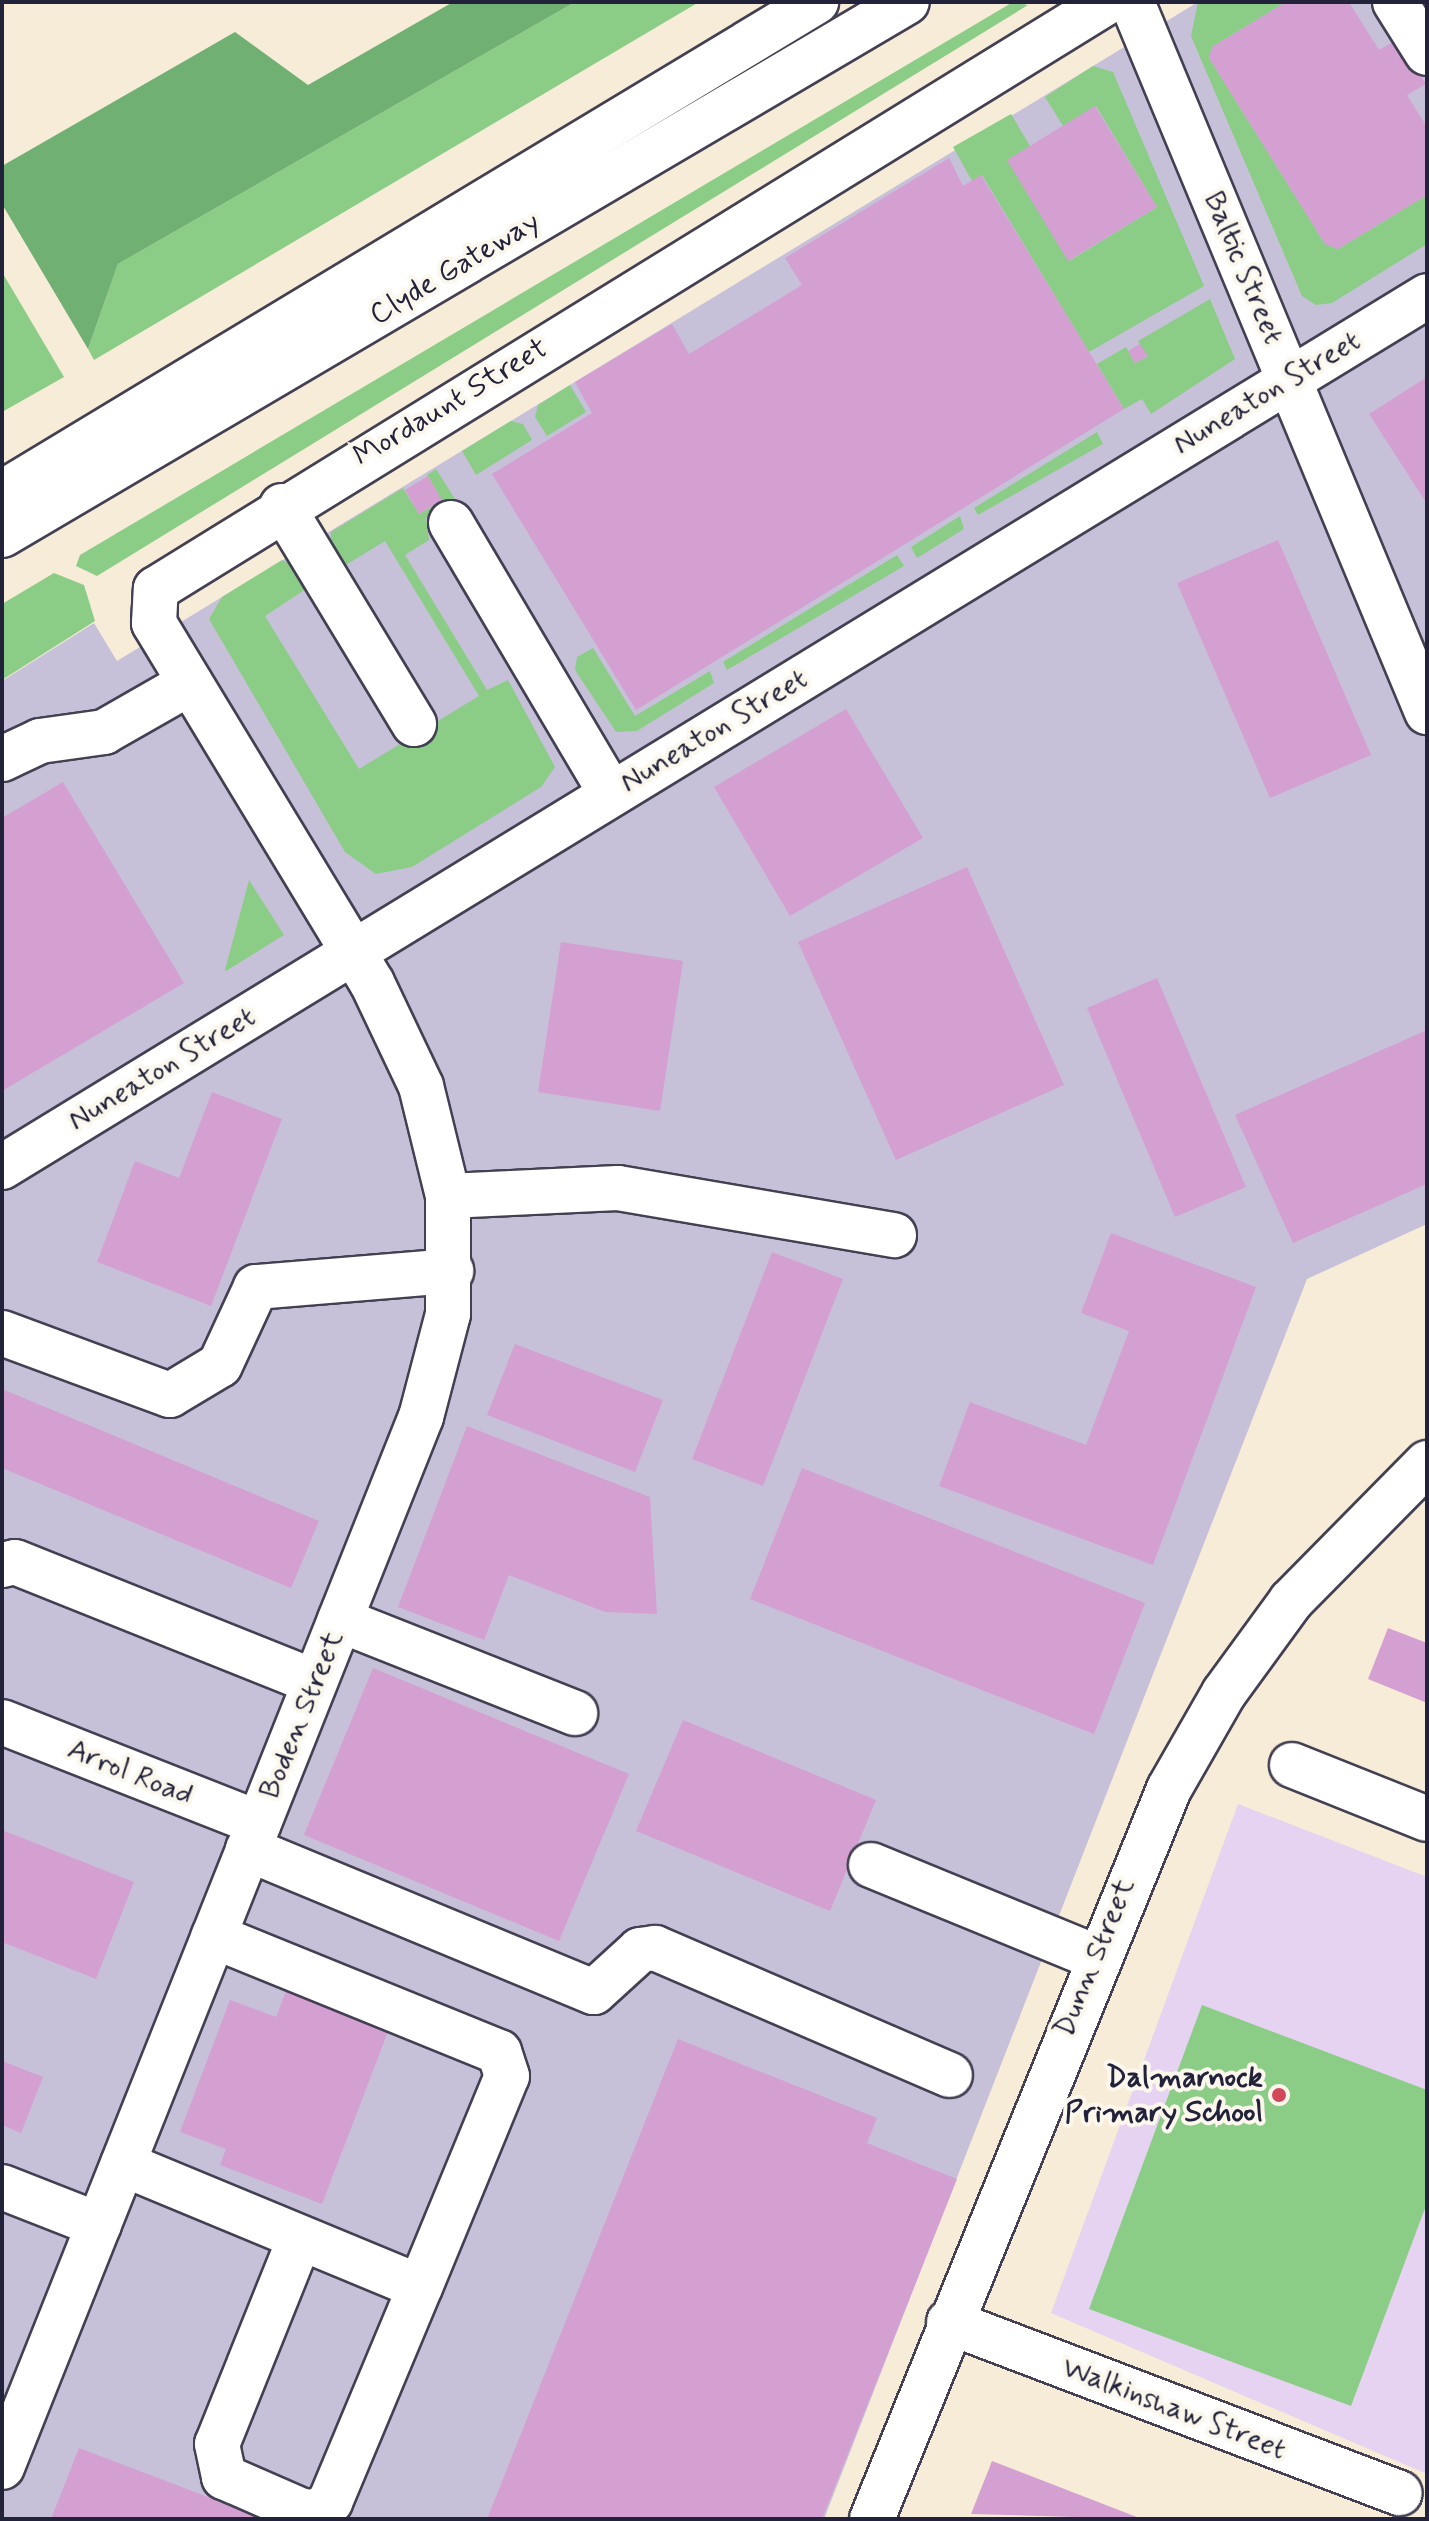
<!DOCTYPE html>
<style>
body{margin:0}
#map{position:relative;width:1429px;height:2521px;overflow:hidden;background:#f7ecd7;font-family:Mynerve,sans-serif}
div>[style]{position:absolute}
.built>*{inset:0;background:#e5d3f1}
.industrial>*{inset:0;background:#c7c0d9}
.green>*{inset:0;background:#8bcd86}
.forest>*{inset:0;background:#70b073}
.building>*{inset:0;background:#d4a0d1}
.roads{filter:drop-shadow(2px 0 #424052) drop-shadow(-2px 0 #424052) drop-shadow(0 2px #424052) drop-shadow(0 -2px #424052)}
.minor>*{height:44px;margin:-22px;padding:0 22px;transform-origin:22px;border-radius:22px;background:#fff}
.major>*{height:44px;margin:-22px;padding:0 22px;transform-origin:22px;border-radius:22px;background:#fff}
.dots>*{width:22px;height:22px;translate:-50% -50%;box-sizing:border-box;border:4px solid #fbf7ec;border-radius:50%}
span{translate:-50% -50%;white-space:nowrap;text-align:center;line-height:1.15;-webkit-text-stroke:8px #fbf7ec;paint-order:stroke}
.street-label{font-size:30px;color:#22223b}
.poi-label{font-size:30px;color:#22223b;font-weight:700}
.right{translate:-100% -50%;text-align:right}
.frame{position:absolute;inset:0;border:4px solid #22223b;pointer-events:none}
</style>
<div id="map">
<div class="built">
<div style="clip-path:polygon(1238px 1804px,1427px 1877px,1427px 2474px,1051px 2313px)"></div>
</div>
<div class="industrial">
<div style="clip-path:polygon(1198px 2px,1427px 2px,1427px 1224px,1307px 1279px,824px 2519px,2px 2519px,2px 681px,94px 623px,117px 661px)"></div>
</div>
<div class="green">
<div style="clip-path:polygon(575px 2px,699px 2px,94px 360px,88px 349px,118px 264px)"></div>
<div style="clip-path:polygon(1013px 2px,1028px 5px,97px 576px,76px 566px,80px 555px)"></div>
<div style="clip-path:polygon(1198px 2px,1286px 2px,1212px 47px,1209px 58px,1325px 244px,1338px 249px,1427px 195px,1427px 244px,1332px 303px,1316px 305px,1302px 296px,1191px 36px)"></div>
<div style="clip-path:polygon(1093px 66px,1113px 72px,1204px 286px,1089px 352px,982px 175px,972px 181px,953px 147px,1011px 114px,1030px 146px,1069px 261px,1157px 207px,1096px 106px,1063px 126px,1045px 97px)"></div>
<div style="clip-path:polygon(2px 272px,64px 377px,2px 412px)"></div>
<div style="clip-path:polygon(1210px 299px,1235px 359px,1151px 414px,1142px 399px,1124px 409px,1097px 364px,1126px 347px,1135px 363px,1147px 357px,1138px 341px)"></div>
<div style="clip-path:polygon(570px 385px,586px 412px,547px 436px,535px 417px,538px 405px)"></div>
<div style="clip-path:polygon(511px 421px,523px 424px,532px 440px,476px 475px,462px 451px)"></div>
<div style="clip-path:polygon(1097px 432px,1103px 444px,978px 515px,974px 508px)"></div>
<div style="clip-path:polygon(436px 469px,455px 499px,426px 518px,429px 540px,405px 555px,487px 690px,508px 680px,555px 767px,541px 787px,412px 867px,376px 874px,345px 852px,209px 619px,222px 597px,282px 560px,294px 566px,309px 587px,265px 616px,359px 769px,479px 696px,385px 541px,341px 568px,330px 546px,331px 532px,403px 488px,419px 514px,442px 501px,427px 475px)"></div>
<div style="clip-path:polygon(960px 516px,964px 529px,917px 558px,911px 547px)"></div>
<div style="clip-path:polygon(897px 555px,904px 566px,727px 670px,723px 662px)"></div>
<div style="clip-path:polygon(54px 573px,84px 585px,95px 621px,2px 680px,2px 604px)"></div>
<div style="clip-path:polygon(593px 648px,635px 716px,710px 671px,714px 683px,637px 731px,616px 732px,575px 670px,577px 657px)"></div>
<div style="clip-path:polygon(249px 880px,284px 935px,226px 971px,225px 970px)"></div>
<div style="clip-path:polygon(1202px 2005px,1427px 2090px,1427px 2203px,1351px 2406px,1089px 2309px)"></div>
</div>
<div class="forest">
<div style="clip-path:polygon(453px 2px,575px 2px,118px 264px,88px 349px,2px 204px,2px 166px,235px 32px,308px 85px)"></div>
</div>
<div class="building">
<div style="clip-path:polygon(1286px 2px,1349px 2px,1379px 50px,1398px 39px,1426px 84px,1407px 95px,1427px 127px,1427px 195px,1338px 249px,1325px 244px,1209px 58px,1212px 47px)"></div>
<div style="clip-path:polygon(1095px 106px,1157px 207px,1068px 261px,1007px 160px)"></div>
<div style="clip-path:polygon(949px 158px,963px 186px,981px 175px,1124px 409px,636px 710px,492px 474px,592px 413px,575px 382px,672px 324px,689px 354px,802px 285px,785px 258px)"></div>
<div style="clip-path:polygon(1140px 344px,1148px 356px,1135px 363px,1128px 351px)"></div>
<div style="clip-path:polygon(1427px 377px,1427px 504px,1369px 414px)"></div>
<div style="clip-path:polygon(428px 476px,442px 500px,419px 514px,405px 490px)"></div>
<div style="clip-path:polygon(1278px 540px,1371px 755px,1270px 798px,1177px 583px)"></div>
<div style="clip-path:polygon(846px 709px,923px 838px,790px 916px,714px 787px)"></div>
<div style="clip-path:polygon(63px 782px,184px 983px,2px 1091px,2px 818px)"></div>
<div style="clip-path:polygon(967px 867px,1064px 1085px,896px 1160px,798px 942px)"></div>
<div style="clip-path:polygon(561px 942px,683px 961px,660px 1111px,538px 1092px)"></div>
<div style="clip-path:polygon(1157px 978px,1246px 1187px,1175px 1217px,1087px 1008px)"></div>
<div style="clip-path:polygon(1427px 1030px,1427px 1184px,1293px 1243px,1235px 1115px)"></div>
<div style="clip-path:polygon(212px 1092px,282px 1119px,211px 1306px,97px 1262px,135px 1161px,179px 1178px)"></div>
<div style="clip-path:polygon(1111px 1233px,1256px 1287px,1153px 1565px,939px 1486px,970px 1402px,1086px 1445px,1129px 1331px,1081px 1313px)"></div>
<div style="clip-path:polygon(772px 1252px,843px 1279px,763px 1486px,692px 1459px)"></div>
<div style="clip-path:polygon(515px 1344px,663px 1400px,635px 1472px,487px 1415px)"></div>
<div style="clip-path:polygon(2px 1389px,319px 1521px,291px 1588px,2px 1468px)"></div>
<div style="clip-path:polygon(467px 1426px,650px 1497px,657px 1614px,605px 1612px,509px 1575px,484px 1640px,398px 1607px)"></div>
<div style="clip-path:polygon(802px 1468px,1145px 1603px,1094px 1734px,750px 1599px)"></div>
<div style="clip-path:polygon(1388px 1628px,1427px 1643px,1427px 1703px,1368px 1679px)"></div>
<div style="clip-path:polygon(373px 1668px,629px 1774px,559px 1941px,304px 1835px)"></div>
<div style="clip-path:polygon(683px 1720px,876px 1800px,830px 1911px,636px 1831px)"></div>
<div style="clip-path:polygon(2px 1830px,134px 1882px,96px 1979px,2px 1942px)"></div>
<div style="clip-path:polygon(286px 1991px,389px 2029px,322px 2204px,220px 2165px,226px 2149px,180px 2132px,230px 2000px,276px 2017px)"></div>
<div style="clip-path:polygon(678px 2039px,877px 2118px,867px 2143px,957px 2179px,822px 2519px,487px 2519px)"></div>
<div style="clip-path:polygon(2px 2061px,43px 2077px,21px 2133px,2px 2125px)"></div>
<div style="clip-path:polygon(79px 2448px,266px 2519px,51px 2519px)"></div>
<div style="clip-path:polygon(992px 2461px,1142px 2519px,971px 2514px)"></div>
</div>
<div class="roads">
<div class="minor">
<div style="left:1132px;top:2px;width:769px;rotate:67.44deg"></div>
<div style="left:1395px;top:2px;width:60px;rotate:57.9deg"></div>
<div style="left:282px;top:506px;width:255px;rotate:58.8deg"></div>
<div style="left:451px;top:523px;width:315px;rotate:59.4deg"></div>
<div style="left:2px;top:759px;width:42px;rotate:-25.3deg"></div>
<div style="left:40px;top:741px;width:65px;rotate:-8deg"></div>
<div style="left:104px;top:732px;width:99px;rotate:-29.7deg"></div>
<div style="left:2px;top:1167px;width:1670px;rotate:-31.43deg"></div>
<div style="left:448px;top:1196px;width:170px;rotate:-2.7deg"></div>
<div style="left:618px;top:1188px;width:280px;rotate:9.7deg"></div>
<div style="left:2px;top:1333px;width:179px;rotate:20.3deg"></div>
<div style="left:170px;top:1395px;width:58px;rotate:-31deg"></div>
<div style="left:220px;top:1365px;width:86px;rotate:-65.2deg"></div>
<div style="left:256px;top:1287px;width:196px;rotate:-4.7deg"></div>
<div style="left:2px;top:1565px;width:13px;rotate:-13deg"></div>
<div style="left:15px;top:1562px;width:323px;rotate:21.8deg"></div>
<div style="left:340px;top:1620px;width:253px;rotate:21.6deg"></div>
<div style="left:2px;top:1722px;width:276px;rotate:21.5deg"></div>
<div style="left:1292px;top:1765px;width:145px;rotate:21.8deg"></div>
<div style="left:248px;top:1849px;width:374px;rotate:22.5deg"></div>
<div style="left:594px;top:1992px;width:62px;rotate:-42.4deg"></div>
<div style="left:640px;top:1950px;width:15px;rotate:-8deg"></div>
<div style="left:655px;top:1948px;width:321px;rotate:23.3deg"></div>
<div style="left:871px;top:1865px;width:242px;rotate:22.3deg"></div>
<div style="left:123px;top:2164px;width:321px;rotate:22.5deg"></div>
<div style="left:420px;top:2287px;width:228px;rotate:-67.6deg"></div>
<div style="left:507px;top:2076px;width:25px;rotate:-108deg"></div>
<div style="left:499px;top:2052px;width:308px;rotate:-157.9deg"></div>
<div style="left:2px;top:2187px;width:104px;rotate:21.4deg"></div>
<div style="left:300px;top:2238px;width:222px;rotate:111.9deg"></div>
<div style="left:217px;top:2444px;width:34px;rotate:78deg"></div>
<div style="left:224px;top:2477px;width:85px;rotate:23.6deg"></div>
<div style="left:302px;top:2511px;width:16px;rotate:4deg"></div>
<div style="left:318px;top:2512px;width:16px;rotate:-40deg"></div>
<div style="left:330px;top:2502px;width:233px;rotate:-67.3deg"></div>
<div style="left:949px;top:2322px;width:482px;rotate:20.8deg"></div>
<div style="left:2px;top:2467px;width:1131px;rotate:-68.25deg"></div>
<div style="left:421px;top:1417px;width:106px;rotate:-75.3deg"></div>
<div style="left:448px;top:1314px;width:118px;rotate:-90deg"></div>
<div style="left:448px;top:1196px;width:113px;rotate:-103.8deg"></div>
<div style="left:421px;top:1086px;width:114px;rotate:-115.4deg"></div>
<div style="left:372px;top:983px;width:421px;rotate:-121.2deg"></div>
<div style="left:154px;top:623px;width:34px;rotate:-87deg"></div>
<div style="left:156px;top:589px;width:1118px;rotate:-31.68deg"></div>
</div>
<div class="major">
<div style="left:2px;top:493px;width:951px;rotate:-31.1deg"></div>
<div style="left:2px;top:535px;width:1050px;rotate:-30.5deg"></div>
<div style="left:872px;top:2519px;width:788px;rotate:-67.86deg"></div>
<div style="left:1169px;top:1789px;width:111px;rotate:-60.2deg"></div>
<div style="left:1224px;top:1693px;width:114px;rotate:-53.9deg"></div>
<div style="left:1291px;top:1601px;width:194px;rotate:-45.4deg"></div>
</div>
</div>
<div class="dots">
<div style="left:1279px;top:2095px;background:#d1495b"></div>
</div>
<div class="street-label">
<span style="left:1243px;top:268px;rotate:67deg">Baltic Street</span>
<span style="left:455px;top:269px;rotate:-31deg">Clyde Gateway</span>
<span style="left:1267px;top:393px;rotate:-31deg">Nuneaton Street</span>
<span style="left:451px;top:403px;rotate:-31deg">Mordaunt Street</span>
<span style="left:714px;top:731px;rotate:-31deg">Nuneaton Street</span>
<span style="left:162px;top:1069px;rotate:-31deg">Nuneaton Street</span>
<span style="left:302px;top:1715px;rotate:-68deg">Boden Street</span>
<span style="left:130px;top:1773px;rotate:22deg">Arrol Road</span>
<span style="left:1095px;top:1958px;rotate:-68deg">Dunn Street</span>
<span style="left:1174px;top:2409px;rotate:21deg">Walkinshaw Street</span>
</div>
<div class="poi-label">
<span class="right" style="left:1263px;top:2095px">Dalmarnock<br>Primary School</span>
</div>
<div class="frame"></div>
</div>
